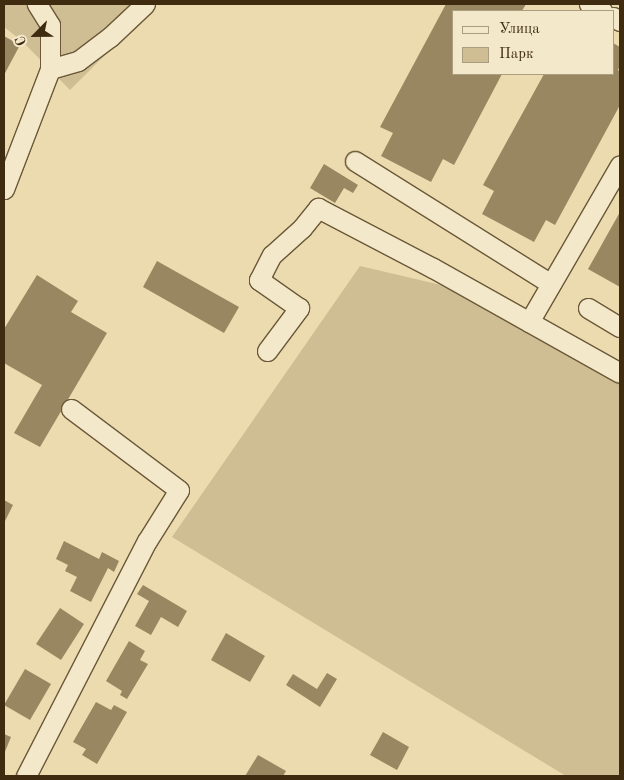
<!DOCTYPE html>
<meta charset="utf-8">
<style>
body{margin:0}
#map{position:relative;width:624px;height:780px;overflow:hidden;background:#ecdbae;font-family:"Old Standard TT",serif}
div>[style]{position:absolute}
.green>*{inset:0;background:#cfbd93}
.building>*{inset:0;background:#998762}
.roads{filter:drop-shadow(1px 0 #6a5838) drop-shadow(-1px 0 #6a5838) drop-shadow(0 1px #6a5838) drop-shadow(0 -1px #6a5838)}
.minor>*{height:19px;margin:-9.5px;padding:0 9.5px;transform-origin:9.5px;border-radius:9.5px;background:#f3e8ca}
span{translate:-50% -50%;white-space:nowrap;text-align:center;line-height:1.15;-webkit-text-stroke:5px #f3e8ca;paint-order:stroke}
.frame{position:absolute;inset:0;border:5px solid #3f2c10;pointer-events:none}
.legend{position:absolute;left:452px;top:10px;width:162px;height:65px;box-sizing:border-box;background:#f3e8ca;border:1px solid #ab9d80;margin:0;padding:6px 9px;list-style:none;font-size:15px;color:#3f2c10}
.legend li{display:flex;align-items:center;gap:10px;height:25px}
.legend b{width:25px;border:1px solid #ab9d80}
.north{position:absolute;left:10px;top:10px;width:50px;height:50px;-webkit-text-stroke:4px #f3e8ca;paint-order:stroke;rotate:247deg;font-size:14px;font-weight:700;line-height:20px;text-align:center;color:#3f2c10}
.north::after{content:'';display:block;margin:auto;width:18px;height:22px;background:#3f2c10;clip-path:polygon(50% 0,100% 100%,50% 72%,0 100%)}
</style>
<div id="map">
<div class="green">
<div style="clip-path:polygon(4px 4px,156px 4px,70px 90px,22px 41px,4px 27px)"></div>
<div style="clip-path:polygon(360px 266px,441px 285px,620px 381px,620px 776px,566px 776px,172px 537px)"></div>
</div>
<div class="building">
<div style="clip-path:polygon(446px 4px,526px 4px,522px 11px,453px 11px,453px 74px,502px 74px,454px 165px,443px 159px,431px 182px,381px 156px,393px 133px,380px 127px)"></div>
<div style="clip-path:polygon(4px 36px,20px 45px,4px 75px)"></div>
<div style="clip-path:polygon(613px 43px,620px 47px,620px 66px,618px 70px,620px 72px,620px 105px,555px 225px,546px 220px,534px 242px,482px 214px,494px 191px,483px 185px,544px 74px,613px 74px)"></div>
<div style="clip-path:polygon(324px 164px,358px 185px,353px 193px,344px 188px,335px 203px,310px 188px)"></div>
<div style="clip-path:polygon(620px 212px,620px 287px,588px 269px)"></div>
<div style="clip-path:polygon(157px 261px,239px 307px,224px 333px,143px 287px)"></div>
<div style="clip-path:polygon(37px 275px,78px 301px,71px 312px,107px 333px,40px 447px,14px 433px,42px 385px,4px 363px,4px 329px)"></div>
<div style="clip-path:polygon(4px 500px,13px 505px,4px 523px)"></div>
<div style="clip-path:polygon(64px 541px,99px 559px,102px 552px,119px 561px,114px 572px,108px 568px,91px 602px,70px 591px,77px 577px,65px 571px,68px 565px,56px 559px)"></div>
<div style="clip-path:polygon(143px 585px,187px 611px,178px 627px,161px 617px,151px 635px,135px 626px,149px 601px,137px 594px)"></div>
<div style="clip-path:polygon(60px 608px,84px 624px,61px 660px,36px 644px)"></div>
<div style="clip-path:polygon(226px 633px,265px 656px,250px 682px,211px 660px)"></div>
<div style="clip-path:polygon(129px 641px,145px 651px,140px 660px,148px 664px,127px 699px,120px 695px,122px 691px,106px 681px)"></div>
<div style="clip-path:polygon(25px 669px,51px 684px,30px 720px,4px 705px)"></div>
<div style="clip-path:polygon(327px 673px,337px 679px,320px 707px,286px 685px,293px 674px,317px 689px)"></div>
<div style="clip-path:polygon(96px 702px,111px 710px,114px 705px,127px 712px,97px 764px,82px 755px,86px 749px,73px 742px)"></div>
<div style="clip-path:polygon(383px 732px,409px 747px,397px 770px,370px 755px)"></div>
<div style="clip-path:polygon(4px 734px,11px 737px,4px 754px)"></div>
<div style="clip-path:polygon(258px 755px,286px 771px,283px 776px,245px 776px)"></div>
</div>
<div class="roads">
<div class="minor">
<div style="left:589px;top:4px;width:15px;rotate:28deg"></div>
<div style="left:613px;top:17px;width:8px;rotate:30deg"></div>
<div style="left:50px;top:69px;width:29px;rotate:-16deg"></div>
<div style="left:78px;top:61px;width:40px;rotate:-37deg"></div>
<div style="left:110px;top:37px;width:48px;rotate:-43.3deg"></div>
<div style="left:355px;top:161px;width:231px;rotate:32.1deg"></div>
<div style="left:4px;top:189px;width:129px;rotate:-69deg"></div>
<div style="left:50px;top:69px;width:44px;rotate:-90deg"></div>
<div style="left:50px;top:25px;width:25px;rotate:-122deg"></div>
<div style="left:588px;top:308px;width:37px;rotate:31deg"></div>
<div style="left:529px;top:322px;width:181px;rotate:-59.9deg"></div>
<div style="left:267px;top:351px;width:54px;rotate:-53.3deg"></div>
<div style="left:299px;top:308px;width:49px;rotate:-145deg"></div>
<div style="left:259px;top:280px;width:28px;rotate:-63deg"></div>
<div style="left:272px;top:255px;width:40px;rotate:-42deg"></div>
<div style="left:302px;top:228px;width:26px;rotate:-51deg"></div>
<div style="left:318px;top:208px;width:130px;rotate:27.6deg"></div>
<div style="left:433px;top:268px;width:214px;rotate:29.3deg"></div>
<div style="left:26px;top:776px;width:264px;rotate:-62.8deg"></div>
<div style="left:147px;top:541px;width:60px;rotate:-57.9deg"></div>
<div style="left:179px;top:490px;width:135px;rotate:-143.1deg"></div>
</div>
</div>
<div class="frame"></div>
<ul class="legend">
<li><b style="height:6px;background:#f3e8ca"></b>Улица</li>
<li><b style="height:14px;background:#cfbd93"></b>Парк</li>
</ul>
<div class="north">С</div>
</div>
